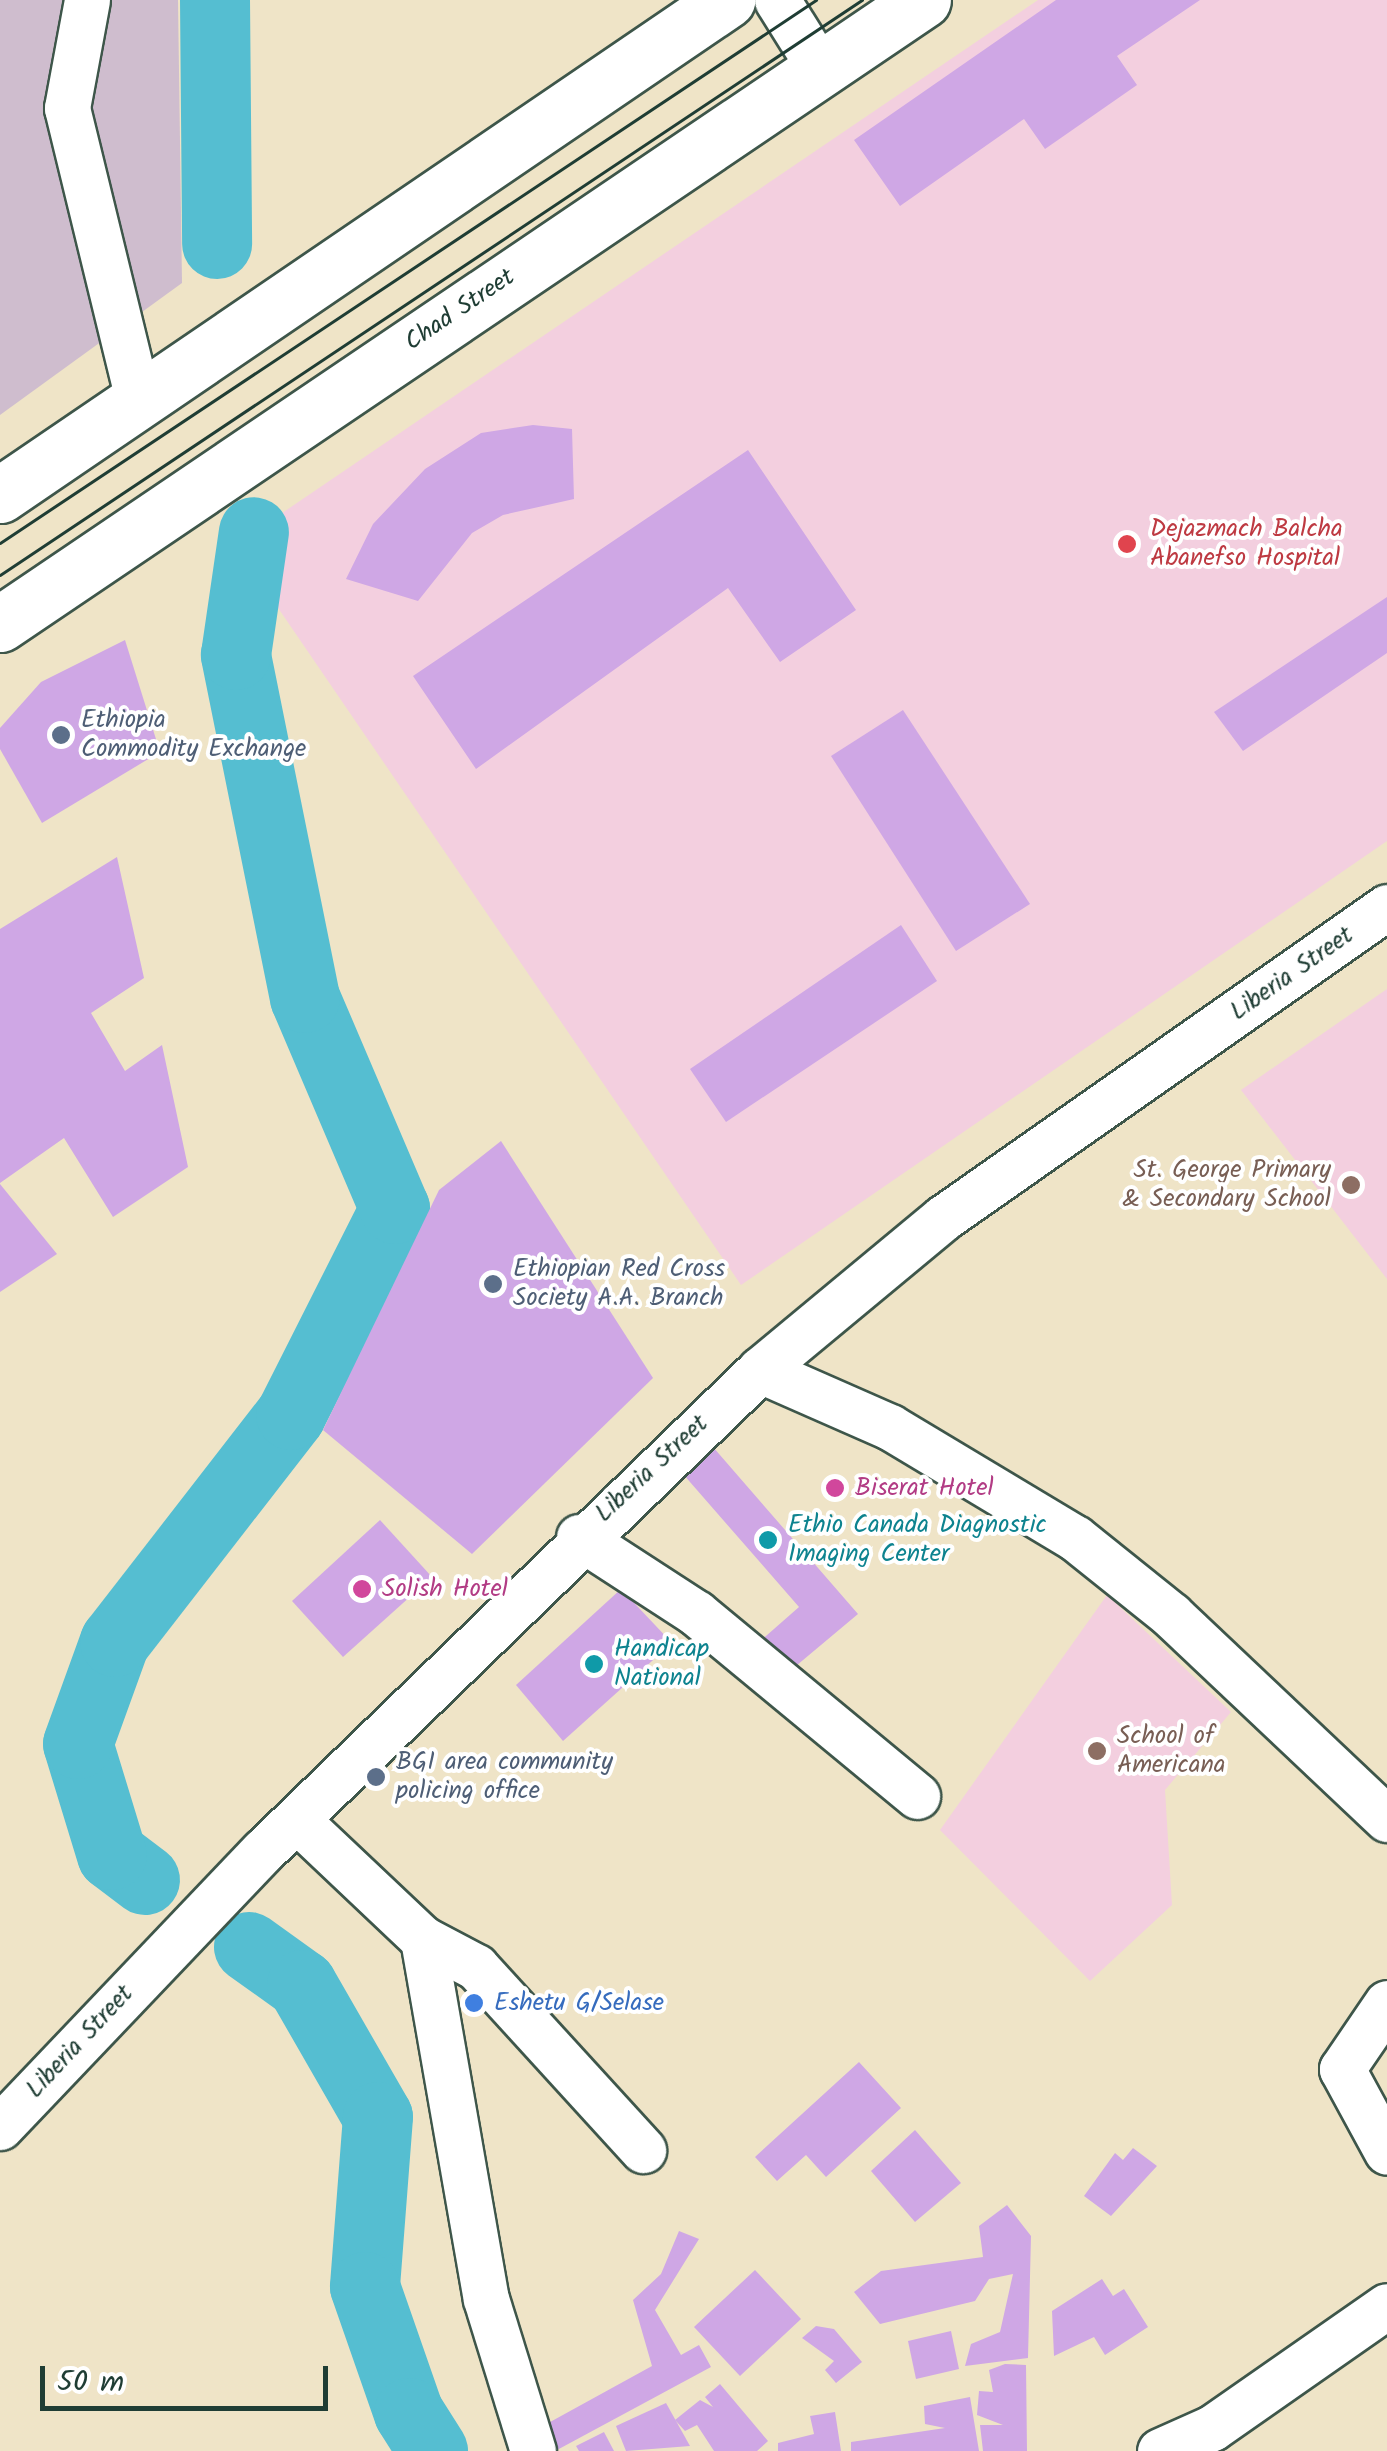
<!DOCTYPE html>
<style>
body{margin:0}
#map{position:relative;width:1387px;height:2451px;overflow:hidden;background:#efe4c7;font-family:Kalam,sans-serif}
div>[style]{position:absolute}
.built>*{inset:0;background:#f3cfdf}
.industrial>*{inset:0;background:#cfbdce}
.river>*{height:70px;margin:-35px;padding:0 35px;transform-origin:35px;border-radius:35px;background:#55bed1}
.building>*{inset:0;background:#cfa7e5}
.roads{filter:drop-shadow(2px 0 #3e564a) drop-shadow(-2px 0 #3e564a) drop-shadow(0 2px #3e564a) drop-shadow(0 -2px #3e564a)}
.minor>*{height:45px;margin:-22.5px;padding:0 22.5px;transform-origin:22.5px;border-radius:22.5px;background:#fff}
.major>*{height:55px;margin:-27.5px;padding:0 27.5px;transform-origin:27.5px;border-radius:27.5px;background:#fff}
.tram>*{height:2.5px;margin:-1.25px;padding:0 1.25px;transform-origin:1.25px;border-radius:1.25px;background:#1f3d34}
.dots>*{width:28px;height:28px;translate:-50% -50%;box-sizing:border-box;border:5px solid #fff;border-radius:50%}
span{translate:-50% -50%;white-space:nowrap;text-align:center;line-height:1.15;-webkit-text-stroke:8px #fff;paint-order:stroke}
.street-label{font-size:25px;color:#1f3d34}
.health-label{font-size:25px;color:#be3a42}
.left{translate:0 -50%;text-align:left}
.service-label{font-size:25px;color:#4e5e75}
.education-label{font-size:25px;color:#785e54}
.right{translate:-100% -50%;text-align:right}
.hotel-label{font-size:25px;color:#b23c85}
.culture-label{font-size:25px;color:#0d838f}
.shop-label{font-size:25px;color:#366cbe}
.scale{position:absolute;left:40px;top:2366px;width:288px;height:45px;box-sizing:border-box;border:5px solid #1f3d34;border-top:0;padding-left:12px;font-size:30px;line-height:35px;white-space:nowrap;color:#1f3d34;-webkit-text-stroke:8px #fff;paint-order:stroke}
</style>
<div id="map">
<div class="built">
<div style="clip-path:polygon(1038px 0,1387px 0,1387px 841px,741px 1285px,235px 545px)"></div>
<div style="clip-path:polygon(1387px 989px,1387px 1279px,1241px 1090px)"></div>
<div style="clip-path:polygon(1107px 1595px,1231px 1712px,1165px 1790px,1172px 1905px,1090px 1981px,940px 1830px)"></div>
</div>
<div class="industrial">
<div style="clip-path:polygon(0 0,178px 0,182px 283px,0 415px)"></div>
</div>
<div class="river">
<div style="left:215px;top:0;width:244px;rotate:89.5deg"></div>
<div style="left:145px;top:1880px;width:41px;rotate:-142.9deg"></div>
<div style="left:112px;top:1855px;width:116px;rotate:-107deg"></div>
<div style="left:78px;top:1744px;width:109px;rotate:-70.1deg"></div>
<div style="left:115px;top:1642px;width:287px;rotate:-52.2deg"></div>
<div style="left:291px;top:1415px;width:231px;rotate:-63.2deg"></div>
<div style="left:395px;top:1209px;width:229px;rotate:-113.1deg"></div>
<div style="left:305px;top:998px;width:350px;rotate:-101.4deg"></div>
<div style="left:236px;top:655px;width:124px;rotate:-81.7deg"></div>
<div style="left:249px;top:1947px;width:65px;rotate:35.6deg"></div>
<div style="left:302px;top:1985px;width:152px;rotate:60.1deg"></div>
<div style="left:378px;top:2117px;width:170px;rotate:94.4deg"></div>
<div style="left:365px;top:2287px;width:133px;rotate:70.8deg"></div>
<div style="left:409px;top:2413px;width:45px;rotate:57.7deg"></div>
</div>
<div class="building">
<div style="clip-path:polygon(1056px 0,1200px 0,1117px 56px,1137px 85px,1045px 149px,1024px 119px,900px 206px,854px 140px)"></div>
<div style="clip-path:polygon(533px 425px,572px 429px,574px 499px,503px 515px,472px 533px,418px 601px,346px 579px,373px 524px,425px 469px,481px 433px)"></div>
<div style="clip-path:polygon(748px 450px,856px 610px,780px 662px,728px 588px,476px 769px,413px 676px)"></div>
<div style="clip-path:polygon(1387px 597px,1387px 653px,1243px 751px,1214px 712px)"></div>
<div style="clip-path:polygon(125px 640px,160px 752px,42px 823px,0 749px,0 728px,41px 682px)"></div>
<div style="clip-path:polygon(903px 710px,1030px 904px,956px 951px,831px 756px)"></div>
<div style="clip-path:polygon(117px 857px,144px 978px,91px 1013px,125px 1071px,162px 1045px,188px 1167px,113px 1217px,64px 1138px,0 1183px,0 929px)"></div>
<div style="clip-path:polygon(901px 925px,937px 981px,726px 1122px,690px 1069px)"></div>
<div style="clip-path:polygon(501px 1141px,653px 1378px,472px 1554px,323px 1430px,439px 1190px)"></div>
<div style="clip-path:polygon(0 1184px,57px 1254px,0 1292px)"></div>
<div style="clip-path:polygon(713px 1447px,858px 1614px,784px 1676px,757px 1644px,799px 1607px,683px 1474px)"></div>
<div style="clip-path:polygon(380px 1520px,432px 1577px,343px 1657px,292px 1601px)"></div>
<div style="clip-path:polygon(621px 1589px,672px 1643px,563px 1741px,516px 1685px)"></div>
<div style="clip-path:polygon(859px 2062px,901px 2108px,826px 2177px,806px 2155px,777px 2181px,755px 2157px)"></div>
<div style="clip-path:polygon(915px 2130px,961px 2183px,915px 2222px,871px 2171px)"></div>
<div style="clip-path:polygon(1133px 2148px,1157px 2166px,1111px 2216px,1084px 2196px,1115px 2153px,1123px 2160px)"></div>
<div style="clip-path:polygon(1007px 2205px,1031px 2236px,1028px 2358px,965px 2366px,971px 2344px,1000px 2332px,1013px 2274px,989px 2279px,975px 2301px,880px 2324px,854px 2292px,881px 2271px,983px 2257px,979px 2226px)"></div>
<div style="clip-path:polygon(679px 2231px,699px 2239px,655px 2310px,681px 2355px,699px 2345px,711px 2367px,557px 2450px,541px 2427px,652px 2366px,633px 2300px,661px 2274px)"></div>
<div style="clip-path:polygon(755px 2270px,801px 2319px,740px 2376px,694px 2327px)"></div>
<div style="clip-path:polygon(1102px 2279px,1113px 2296px,1124px 2289px,1148px 2327px,1105px 2355px,1094px 2337px,1054px 2356px,1052px 2311px)"></div>
<div style="clip-path:polygon(816px 2326px,834px 2329px,862px 2362px,836px 2383px,825px 2370px,834px 2361px,802px 2338px)"></div>
<div style="clip-path:polygon(951px 2331px,959px 2369px,916px 2379px,908px 2341px)"></div>
<div style="clip-path:polygon(1005px 2364px,1026px 2365px,1027px 2451px,983px 2451px,980px 2425px,1003px 2425px,977px 2415px,979px 2391px,993px 2392px,989px 2370px)"></div>
<div style="clip-path:polygon(720px 2384px,768px 2441px,757px 2451px,714px 2451px,697px 2425px,685px 2431px,675px 2420px,700px 2400px,713px 2407px,705px 2397px)"></div>
<div style="clip-path:polygon(970px 2397px,979px 2451px,851px 2451px,851px 2442px,945px 2428px,925px 2424px,924px 2406px)"></div>
<div style="clip-path:polygon(666px 2403px,690px 2446px,626px 2451px,616px 2426px)"></div>
<div style="clip-path:polygon(835px 2412px,841px 2451px,778px 2451px,778px 2443px,814px 2434px,810px 2416px)"></div>
<div style="clip-path:polygon(604px 2432px,614px 2451px,579px 2451px,576px 2446px)"></div>
</div>
<div class="roads">
<div class="minor">
<div style="left:87px;top:0;width:110px;rotate:100.5deg"></div>
<div style="left:67px;top:108px;width:300px;rotate:76.3deg"></div>
<div style="left:777px;top:0;width:79px;rotate:57.9deg"></div>
<div style="left:760px;top:1370px;width:142px;rotate:23.7deg"></div>
<div style="left:890px;top:1427px;width:216px;rotate:31deg"></div>
<div style="left:1075px;top:1538px;width:123px;rotate:38.7deg"></div>
<div style="left:1171px;top:1615px;width:297px;rotate:43.4deg"></div>
<div style="left:579px;top:1537px;width:140px;rotate:33deg"></div>
<div style="left:696px;top:1613px;width:287px;rotate:39.6deg"></div>
<div style="left:297px;top:1820px;width:173px;rotate:43.4deg"></div>
<div style="left:423px;top:1939px;width:60px;rotate:27.8deg"></div>
<div style="left:476px;top:1967px;width:248px;rotate:47.6deg"></div>
<div style="left:423px;top:1939px;width:365px;rotate:80.1deg"></div>
<div style="left:486px;top:2299px;width:159px;rotate:72.8deg"></div>
<div style="left:1387px;top:2003px;width:80px;rotate:124.3deg"></div>
<div style="left:1342px;top:2069px;width:94px;rotate:61.5deg"></div>
<div style="left:0;top:2127px;width:381px;rotate:-46.4deg"></div>
<div style="left:263px;top:1851px;width:692px;rotate:-44.06deg"></div>
<div style="left:760px;top:1370px;width:238px;rotate:-39.7deg"></div>
<div style="left:943px;top:1218px;width:542px;rotate:-35.01deg"></div>
<div style="left:1160px;top:2451px;width:57px;rotate:-23.9deg"></div>
<div style="left:1212px;top:2428px;width:213px;rotate:-34.9deg"></div>
</div>
<div class="major">
<div style="left:0;top:495px;width:880px;rotate:-34.25deg"></div>
<div style="left:0;top:624px;width:1114px;rotate:-34.06deg"></div>
</div>
</div>
<div class="tram">
<div style="left:0;top:543px;width:980px;rotate:-33.64deg"></div>
<div style="left:0;top:575px;width:1036px;rotate:-33.71deg"></div>
</div>
<div class="dots">
<div style="left:1127px;top:544px;background:#e0444e"></div>
<div style="left:61px;top:735px;background:#5c6f8a"></div>
<div style="left:1351px;top:1185px;background:#8d6e63"></div>
<div style="left:493px;top:1284px;background:#5c6f8a"></div>
<div style="left:835px;top:1488px;background:#d1479c"></div>
<div style="left:768px;top:1540px;background:#0f9aa8"></div>
<div style="left:362px;top:1589px;background:#d1479c"></div>
<div style="left:594px;top:1664px;background:#0f9aa8"></div>
<div style="left:1097px;top:1751px;background:#8d6e63"></div>
<div style="left:376px;top:1777px;background:#5c6f8a"></div>
<div style="left:474px;top:2003px;background:#3f7fe0"></div>
</div>
<div class="street-label">
<span style="left:460px;top:310px;rotate:-34deg">Chad Street</span>
<span style="left:1292px;top:974px;rotate:-35deg">Liberia Street</span>
<span style="left:652px;top:1469px;rotate:-43deg">Liberia Street</span>
<span style="left:80px;top:2042px;rotate:-47deg">Liberia Street</span>
</div>
<div class="health-label">
<span class="left" style="left:1150px;top:544px">Dejazmach Balcha<br>Abanefso Hospital</span>
</div>
<div class="service-label">
<span class="left" style="left:81px;top:735px">Ethiopia<br>Commodity Exchange</span>
<span class="left" style="left:513px;top:1284px">Ethiopian Red Cross<br>Society A.A. Branch</span>
<span class="left" style="left:396px;top:1777px">BGI area community<br>policing office</span>
</div>
<div class="education-label">
<span class="right" style="left:1331px;top:1185px">St. George Primary<br>&amp; Secondary School</span>
<span class="left" style="left:1117px;top:1751px">School of<br>Americana</span>
</div>
<div class="hotel-label">
<span class="left" style="left:855px;top:1488px">Biserat Hotel</span>
<span class="left" style="left:382px;top:1589px">Solish Hotel</span>
</div>
<div class="culture-label">
<span class="left" style="left:788px;top:1540px">Ethio Canada Diagnostic<br>Imaging Center</span>
<span class="left" style="left:614px;top:1664px">Handicap<br>National</span>
</div>
<div class="shop-label">
<span class="left" style="left:494px;top:2003px">Eshetu G/Selase</span>
</div>
<div class="scale">50 m</div>
</div>
